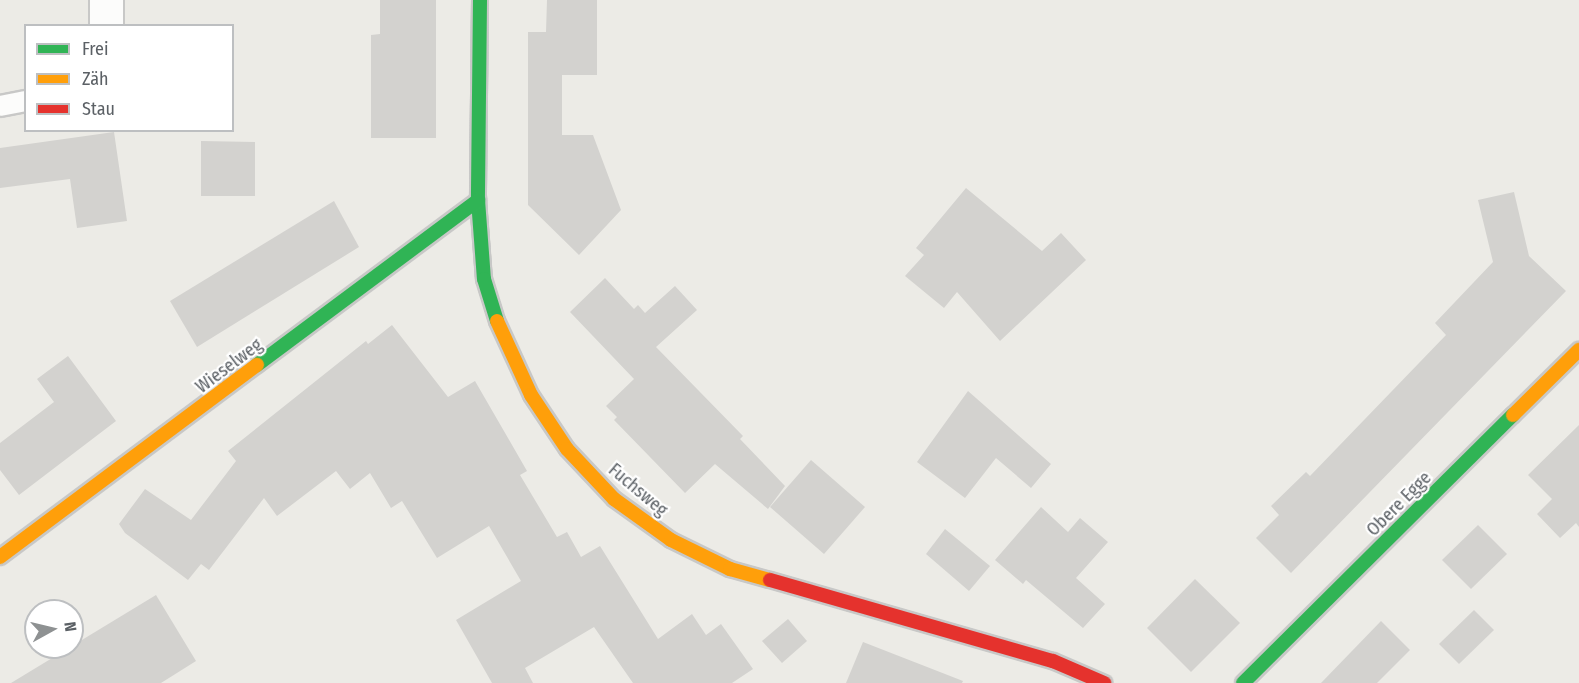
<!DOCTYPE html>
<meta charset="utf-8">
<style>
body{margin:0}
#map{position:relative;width:1579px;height:683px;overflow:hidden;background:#ecebe6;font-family:"Fira Sans Condensed",sans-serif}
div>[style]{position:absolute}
.building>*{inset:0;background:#d3d2cf}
.roads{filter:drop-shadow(2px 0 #c8c8c7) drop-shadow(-2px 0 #c8c8c7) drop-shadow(0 2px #c8c8c7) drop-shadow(0 -2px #c8c8c7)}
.lane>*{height:20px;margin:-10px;padding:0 10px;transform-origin:10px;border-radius:10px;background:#fcfcfb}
.street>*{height:33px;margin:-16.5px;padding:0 16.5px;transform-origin:16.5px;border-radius:16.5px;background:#fcfcfb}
.fast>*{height:14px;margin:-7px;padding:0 7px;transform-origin:7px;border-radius:7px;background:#30b455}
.slow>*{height:14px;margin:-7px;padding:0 7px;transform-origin:7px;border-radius:7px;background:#ff9f0a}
.jam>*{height:14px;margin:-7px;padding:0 7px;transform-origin:7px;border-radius:7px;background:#e5322d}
span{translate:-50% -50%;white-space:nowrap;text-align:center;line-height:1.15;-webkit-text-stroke:4.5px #fff;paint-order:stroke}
.street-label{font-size:18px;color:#5b6065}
.legend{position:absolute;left:24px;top:24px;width:210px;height:108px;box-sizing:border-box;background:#fff;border:2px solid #bdbfc1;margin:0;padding:8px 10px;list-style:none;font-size:18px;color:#5b6065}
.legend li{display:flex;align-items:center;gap:12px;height:30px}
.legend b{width:30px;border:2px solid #bdbfc1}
.north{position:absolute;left:24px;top:599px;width:60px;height:60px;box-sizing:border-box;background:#fff;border:2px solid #bdbfc1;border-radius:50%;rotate:82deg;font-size:16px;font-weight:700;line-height:24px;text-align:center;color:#5b6065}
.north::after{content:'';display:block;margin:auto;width:21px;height:27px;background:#8e9192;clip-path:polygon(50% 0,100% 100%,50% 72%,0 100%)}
</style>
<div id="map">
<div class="building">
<div style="clip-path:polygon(380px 0,436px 0,436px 138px,371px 138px,371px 35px,380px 34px)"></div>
<div style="clip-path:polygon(547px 0,597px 0,597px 75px,562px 75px,562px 135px,593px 135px,621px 210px,579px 255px,528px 205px,528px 32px,546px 32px)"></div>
<div style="clip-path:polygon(114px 132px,127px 221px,77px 228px,70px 179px,0 188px,0 148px)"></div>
<div style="clip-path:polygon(201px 141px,255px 142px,255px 196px,201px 196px)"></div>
<div style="clip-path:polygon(966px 188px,1042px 251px,1061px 233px,1086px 260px,1000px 341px,957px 292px,944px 308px,905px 276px,924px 255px,916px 248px)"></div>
<div style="clip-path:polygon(1514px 192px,1529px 256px,1566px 291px,1291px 573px,1256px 538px,1279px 515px,1271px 506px,1306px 472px,1310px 476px,1446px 335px,1435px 323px,1493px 262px,1478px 200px)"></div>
<div style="clip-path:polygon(334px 201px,359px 247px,197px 347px,170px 301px)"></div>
<div style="clip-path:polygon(605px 278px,634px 309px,638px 305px,645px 313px,675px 286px,697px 310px,656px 347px,743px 436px,740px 439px,785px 486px,768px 509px,715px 464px,685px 493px,614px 420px,617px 417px,606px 406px,634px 379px,570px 312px)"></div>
<div style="clip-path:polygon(392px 325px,448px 397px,475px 381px,527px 471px,520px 475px,557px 537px,567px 532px,581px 557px,600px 546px,658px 639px,692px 614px,706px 635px,721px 624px,753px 669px,732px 683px,633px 683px,594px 627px,525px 668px,533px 683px,492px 683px,456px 620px,521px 581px,489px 526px,437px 558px,402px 501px,391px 508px,370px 473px,350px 489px,336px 471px,277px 516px,264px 498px,209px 570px,201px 564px,188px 580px,125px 533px,119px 524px,145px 489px,191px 520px,236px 461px,228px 451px,366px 341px,368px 344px)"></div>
<div style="clip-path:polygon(68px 356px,116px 421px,19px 495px,0 470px,0 443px,54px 402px,37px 379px)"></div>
<div style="clip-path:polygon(968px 391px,1051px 464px,1031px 488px,996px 458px,965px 498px,917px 462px)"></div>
<div style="clip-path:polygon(1579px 425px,1579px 527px,1576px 523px,1560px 538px,1537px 514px,1552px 499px,1528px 475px)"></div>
<div style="clip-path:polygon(811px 460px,865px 507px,824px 554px,770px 507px)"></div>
<div style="clip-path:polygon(1041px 507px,1068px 532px,1080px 518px,1108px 542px,1076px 578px,1105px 604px,1083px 628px,1026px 580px,1023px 584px,995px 560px)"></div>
<div style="clip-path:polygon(1478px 525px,1507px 554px,1471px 589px,1442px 560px)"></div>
<div style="clip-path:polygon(945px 529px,990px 566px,969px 591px,926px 554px)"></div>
<div style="clip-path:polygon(1195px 579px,1240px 623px,1191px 672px,1147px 628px)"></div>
<div style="clip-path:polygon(156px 595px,196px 661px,161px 683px,11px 683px)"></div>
<div style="clip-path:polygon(1474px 610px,1494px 630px,1459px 664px,1439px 644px)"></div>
<div style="clip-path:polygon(788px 619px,807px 641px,782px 663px,762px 641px)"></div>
<div style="clip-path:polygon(1381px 621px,1410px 650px,1377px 683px,1321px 683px)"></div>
<div style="clip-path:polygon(863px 642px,963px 681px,962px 683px,846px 683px)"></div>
</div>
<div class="roads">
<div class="lane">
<div style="left:0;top:106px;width:26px;rotate:-11deg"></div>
</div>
<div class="street">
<div style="left:106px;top:0;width:26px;rotate:90deg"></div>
</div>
<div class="fast">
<div style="left:480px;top:0;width:200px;rotate:90.6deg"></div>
<div style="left:478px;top:200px;width:79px;rotate:85.7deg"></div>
<div style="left:484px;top:279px;width:44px;rotate:72.8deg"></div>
<div style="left:257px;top:365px;width:276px;rotate:-36.7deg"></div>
<div style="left:1243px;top:683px;width:380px;rotate:-44.8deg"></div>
</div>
<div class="slow">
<div style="left:497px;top:321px;width:81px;rotate:65.3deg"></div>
<div style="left:531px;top:395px;width:65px;rotate:56.3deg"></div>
<div style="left:567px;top:449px;width:69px;rotate:46.8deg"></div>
<div style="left:614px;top:499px;width:70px;rotate:35.7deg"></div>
<div style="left:671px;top:540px;width:66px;rotate:26.2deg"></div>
<div style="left:730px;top:569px;width:41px;rotate:15.4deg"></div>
<div style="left:1513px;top:415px;width:93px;rotate:-44.6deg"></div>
<div style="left:0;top:557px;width:321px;rotate:-36.8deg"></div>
</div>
<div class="jam">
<div style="left:770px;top:580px;width:294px;rotate:16deg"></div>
<div style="left:1053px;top:661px;width:56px;rotate:23.3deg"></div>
</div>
</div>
<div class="street-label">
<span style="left:229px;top:366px;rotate:-37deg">Wieselweg</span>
<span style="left:638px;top:490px;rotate:40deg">Fuchsweg</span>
<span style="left:1399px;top:504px;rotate:-45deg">Obere Egge</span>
</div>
<ul class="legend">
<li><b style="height:8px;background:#30b455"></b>Frei</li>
<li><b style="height:8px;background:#ff9f0a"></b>Zäh</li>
<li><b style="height:8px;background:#e5322d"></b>Stau</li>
</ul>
<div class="north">N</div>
</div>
